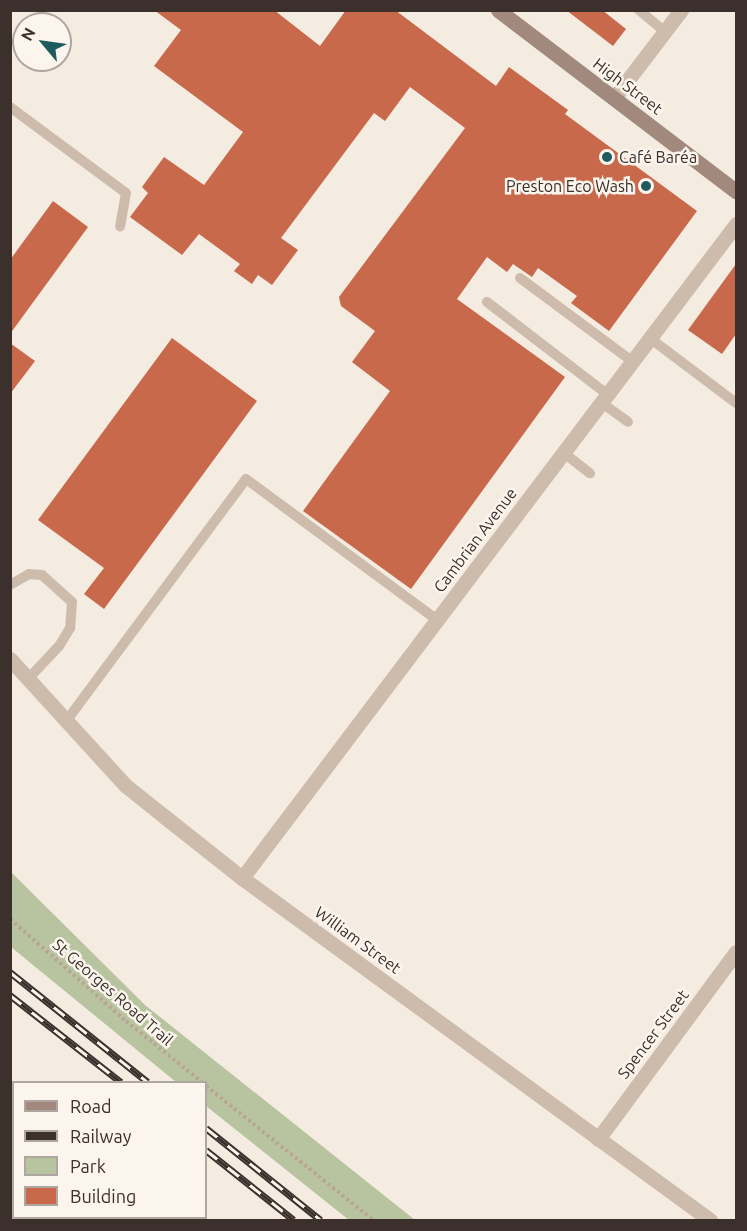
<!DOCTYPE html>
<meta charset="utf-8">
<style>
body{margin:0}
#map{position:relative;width:747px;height:1231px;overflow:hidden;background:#f4ebe1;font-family:Ubuntu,sans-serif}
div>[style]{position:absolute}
.green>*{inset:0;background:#b8c4a0}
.building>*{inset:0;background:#c8694b}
.path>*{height:4px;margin-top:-2px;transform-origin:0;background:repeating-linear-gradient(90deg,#b9a596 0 3px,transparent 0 6px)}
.service>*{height:10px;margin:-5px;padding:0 5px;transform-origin:5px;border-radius:5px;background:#cdbbac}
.minor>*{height:15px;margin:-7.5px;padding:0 7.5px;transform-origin:7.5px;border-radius:7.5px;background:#cdbbac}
.secondary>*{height:15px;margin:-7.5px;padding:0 7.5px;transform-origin:7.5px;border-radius:7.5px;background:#a18a7d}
.rail>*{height:7px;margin-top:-3.5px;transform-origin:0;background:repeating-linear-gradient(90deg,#fbf5ee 0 14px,#3b302b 0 28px);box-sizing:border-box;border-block:2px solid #3b302b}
.dots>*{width:16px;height:16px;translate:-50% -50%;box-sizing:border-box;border:3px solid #fbf5ee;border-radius:50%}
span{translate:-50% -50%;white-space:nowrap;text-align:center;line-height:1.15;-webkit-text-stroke:5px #fbf5ee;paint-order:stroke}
.street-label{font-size:16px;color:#3b302b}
.poi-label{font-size:16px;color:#3b302b}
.left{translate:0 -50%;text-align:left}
.right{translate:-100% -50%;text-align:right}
.frame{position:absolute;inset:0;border:12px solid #3b302b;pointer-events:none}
.legend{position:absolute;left:12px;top:1081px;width:195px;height:138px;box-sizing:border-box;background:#fbf5ee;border:2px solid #aea6a0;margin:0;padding:8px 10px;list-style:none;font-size:18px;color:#3b302b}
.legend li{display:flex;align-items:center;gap:12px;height:30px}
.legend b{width:30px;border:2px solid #aea6a0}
.north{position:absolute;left:12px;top:12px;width:60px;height:60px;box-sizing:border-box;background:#fbf5ee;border:2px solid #aea6a0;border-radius:50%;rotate:299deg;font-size:16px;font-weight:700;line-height:24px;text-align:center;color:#3b302b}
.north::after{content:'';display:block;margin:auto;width:21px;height:27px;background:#1f5a5e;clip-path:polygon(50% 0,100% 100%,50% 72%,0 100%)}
</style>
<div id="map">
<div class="green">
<div style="clip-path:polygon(11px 872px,145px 1005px,415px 1220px,349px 1220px,206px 1106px,206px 1082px,176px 1082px,11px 947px)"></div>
</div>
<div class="building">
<div style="clip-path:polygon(154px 10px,274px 10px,320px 46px,346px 10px,395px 10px,496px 86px,509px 67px,568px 110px,565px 114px,697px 211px,609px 331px,571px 303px,577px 296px,538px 268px,532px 277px,513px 264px,507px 272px,487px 257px,457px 299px,565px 377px,411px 589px,303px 511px,390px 391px,352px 362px,375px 331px,341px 306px,339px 297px,465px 128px,410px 87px,385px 121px,374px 113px,281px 238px,298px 250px,272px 285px,258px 275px,252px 284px,234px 271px,240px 264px,199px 234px,182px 255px,130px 217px,148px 193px,142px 187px,164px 157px,204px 185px,243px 132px,154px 66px,181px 30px)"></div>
<div style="clip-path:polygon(566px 10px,602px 10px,626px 29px,613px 46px)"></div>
<div style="clip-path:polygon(53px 201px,88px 227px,10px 334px,10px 260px)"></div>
<div style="clip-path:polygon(736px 264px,736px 334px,722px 354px,688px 330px)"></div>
<div style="clip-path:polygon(172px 338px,257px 401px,104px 609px,84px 594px,104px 568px,38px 520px)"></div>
<div style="clip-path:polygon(10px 343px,35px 361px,10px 394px)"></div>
</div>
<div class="path">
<div style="left:10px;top:919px;width:154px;rotate:41.3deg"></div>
<div style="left:126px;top:1021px;width:97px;rotate:38.8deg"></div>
<div style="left:206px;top:1086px;width:214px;rotate:38.7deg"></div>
</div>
<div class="service">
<div style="left:639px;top:10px;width:33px;rotate:40deg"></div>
<div style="left:10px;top:107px;width:144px;rotate:36.6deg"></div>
<div style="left:126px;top:193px;width:34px;rotate:100deg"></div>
<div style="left:520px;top:278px;width:141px;rotate:36.6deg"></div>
<div style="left:487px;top:302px;width:153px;rotate:37.5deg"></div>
<div style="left:651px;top:339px;width:106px;rotate:37deg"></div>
<div style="left:602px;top:403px;width:32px;rotate:36deg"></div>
<div style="left:564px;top:453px;width:33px;rotate:38deg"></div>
<div style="left:10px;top:585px;width:22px;rotate:-30deg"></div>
<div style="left:29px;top:574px;width:13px;rotate:4deg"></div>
<div style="left:42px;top:575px;width:40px;rotate:42deg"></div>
<div style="left:72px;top:602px;width:26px;rotate:94deg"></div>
<div style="left:70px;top:628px;width:21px;rotate:121deg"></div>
<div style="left:59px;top:646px;width:44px;rotate:133.2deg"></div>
<div style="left:67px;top:720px;width:300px;rotate:-53.4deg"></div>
<div style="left:246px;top:479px;width:237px;rotate:36.4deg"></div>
</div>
<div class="minor">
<div style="left:614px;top:98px;width:111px;rotate:-52.7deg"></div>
<div style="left:10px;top:659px;width:171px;rotate:47.6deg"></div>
<div style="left:125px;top:785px;width:51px;rotate:38.7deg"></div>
<div style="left:165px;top:817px;width:98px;rotate:38.4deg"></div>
<div style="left:242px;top:878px;width:580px;rotate:36.16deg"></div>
<div style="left:242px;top:878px;width:820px;rotate:-52.93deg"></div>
<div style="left:598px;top:1139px;width:232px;rotate:-53.6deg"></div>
</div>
<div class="secondary">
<div style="left:498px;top:10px;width:299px;rotate:37.3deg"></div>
</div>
<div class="rail">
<div style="left:10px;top:972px;width:176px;rotate:38.6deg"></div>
<div style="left:10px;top:995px;width:141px;rotate:38.1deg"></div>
<div style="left:206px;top:1128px;width:147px;rotate:38.7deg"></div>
<div style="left:206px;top:1150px;width:112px;rotate:38.5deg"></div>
</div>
<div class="dots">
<div style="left:607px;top:157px;background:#1f5a5e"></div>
<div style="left:646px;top:186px;background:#1f5a5e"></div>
</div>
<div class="street-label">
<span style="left:628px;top:86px;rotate:37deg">High Street</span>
<span style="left:475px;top:540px;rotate:-53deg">Cambrian Avenue</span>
<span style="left:358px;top:940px;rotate:36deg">William Street</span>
<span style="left:113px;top:992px;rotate:41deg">St Georges Road Trail</span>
<span style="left:653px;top:1034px;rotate:-53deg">Spencer Street</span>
</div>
<div class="poi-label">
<span class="left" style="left:619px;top:157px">Café Baréa</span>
<span class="right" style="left:634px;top:186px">Preston Eco Wash</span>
</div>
<div class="frame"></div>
<ul class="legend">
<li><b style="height:8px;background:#a18a7d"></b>Road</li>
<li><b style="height:8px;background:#3b302b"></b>Railway</li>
<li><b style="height:16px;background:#b8c4a0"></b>Park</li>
<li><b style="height:16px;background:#c8694b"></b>Building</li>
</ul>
<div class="north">N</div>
</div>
